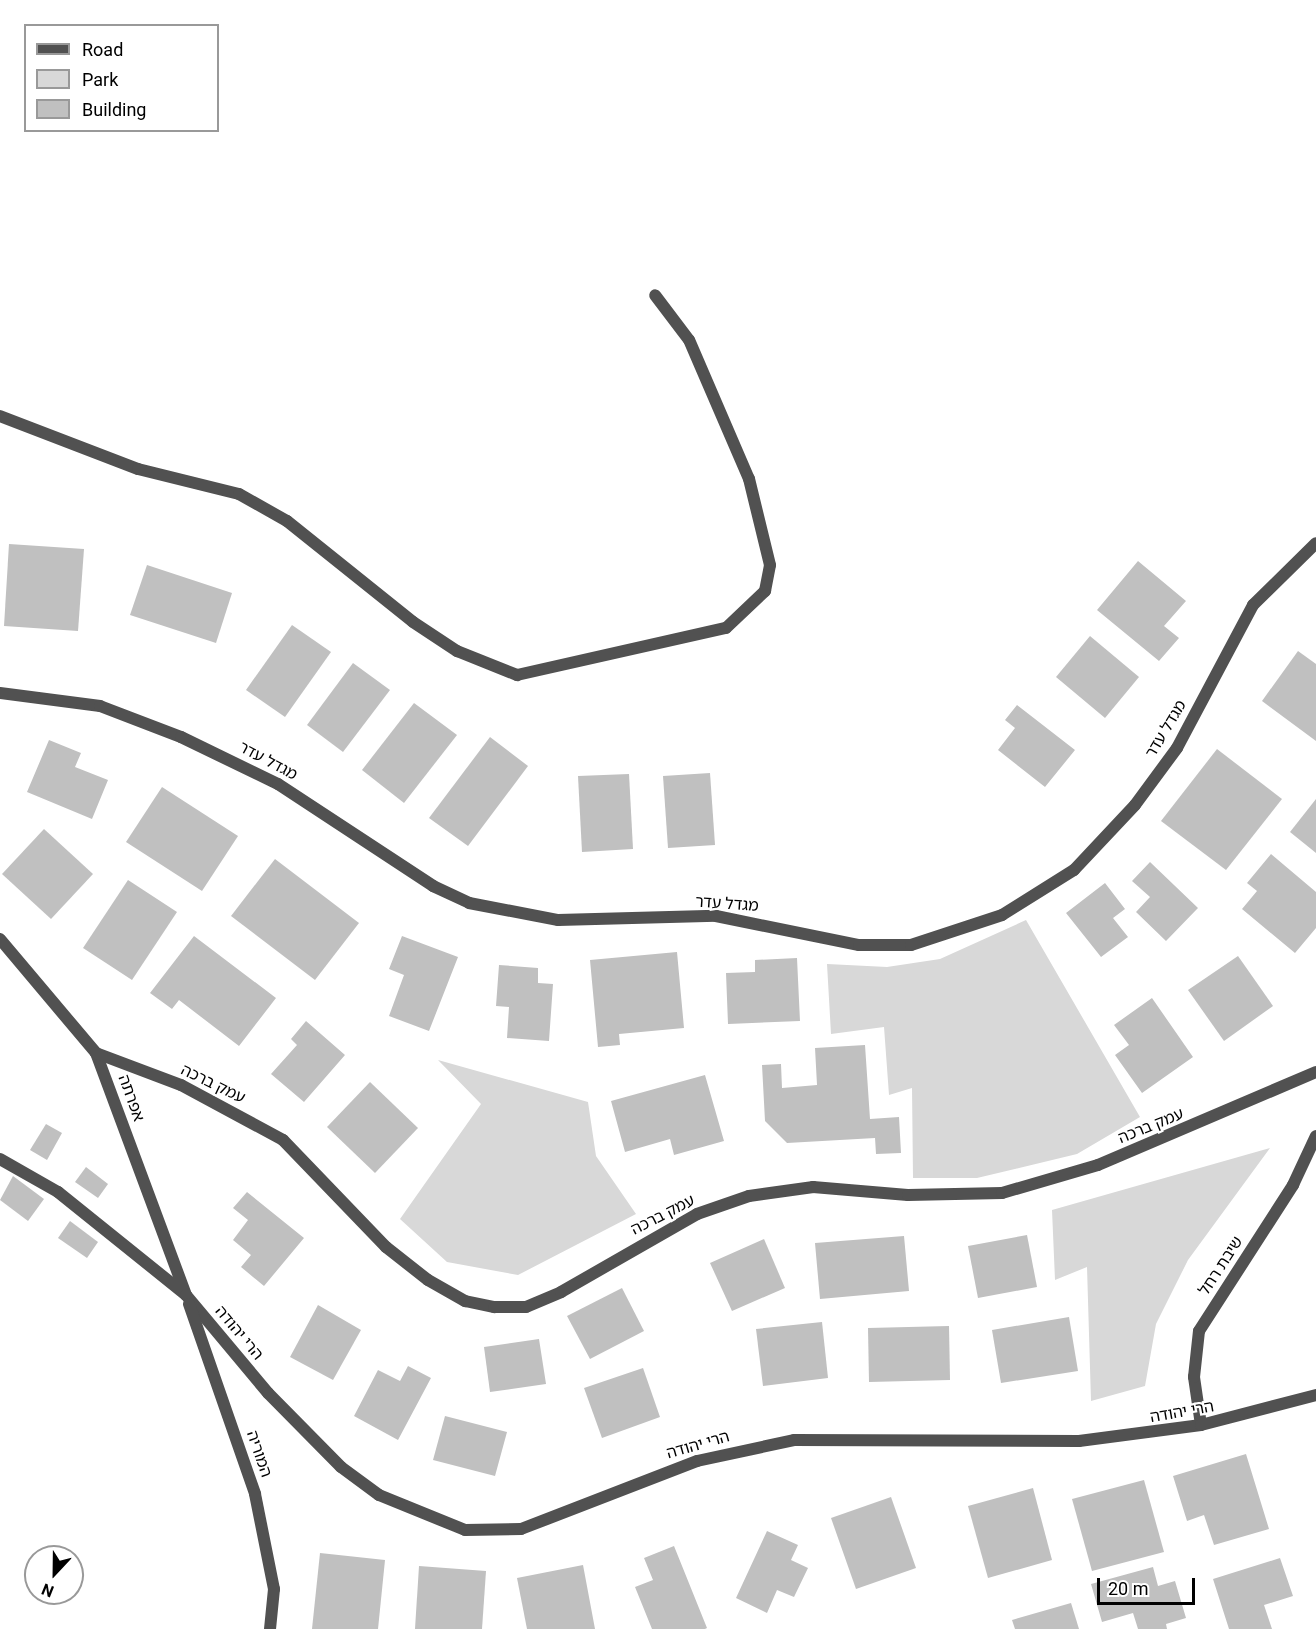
<!DOCTYPE html>
<meta charset="utf-8">
<style>
body{margin:0}
#map{position:relative;width:1316px;height:1629px;overflow:hidden;background:#fff;font-family:Roboto,"Noto Sans Hebrew",sans-serif}
div>[style]{position:absolute}
.green>*{inset:0;background:#d8d8d8}
.building>*{inset:0;background:#c0c0c0}
.service>*{height:12px;margin:-6px;padding:0 6px;transform-origin:6px;border-radius:6px;background:#515151}
.minor>*{height:12px;margin:-6px;padding:0 6px;transform-origin:6px;border-radius:6px;background:#515151}
.tertiary>*{height:12px;margin:-6px;padding:0 6px;transform-origin:6px;border-radius:6px;background:#515151}
span{translate:-50% -50%;white-space:nowrap;text-align:center;line-height:1.15;-webkit-text-stroke:4.5px #fff;paint-order:stroke}
.street-label{font-size:16px;color:#000}
.legend{position:absolute;left:24px;top:24px;width:195px;height:108px;box-sizing:border-box;background:#fff;border:2px solid #999;margin:0;padding:8px 10px;list-style:none;font-size:18px;color:#000}
.legend li{display:flex;align-items:center;gap:12px;height:30px}
.legend b{width:30px;border:2px solid #999}
.north{position:absolute;left:24px;top:1545px;width:60px;height:60px;box-sizing:border-box;background:#fff;border:2px solid #999;border-radius:50%;rotate:202deg;font-size:16px;font-weight:700;line-height:24px;text-align:center;color:#000}
.north::after{content:'';display:block;margin:auto;width:21px;height:27px;background:#000;clip-path:polygon(50% 0,100% 100%,50% 72%,0 100%)}
.scale{position:absolute;left:1097px;top:1578px;width:98px;height:27px;box-sizing:border-box;border:3px solid #000;border-top:0;padding-left:8px;font-size:18px;line-height:21px;white-space:nowrap;color:#000;-webkit-text-stroke:4px #fff;paint-order:stroke}
</style>
<div id="map">
<div class="green">
<div style="clip-path:polygon(1026px 920px,1140px 1117px,1077px 1154px,977px 1178px,913px 1178px,912px 1088px,889px 1095px,884px 1027px,831px 1034px,827px 964px,887px 967px,940px 959px)"></div>
<div style="clip-path:polygon(438px 1060px,588px 1102px,596px 1156px,636px 1214px,518px 1275px,447px 1262px,400px 1219px,481px 1104px)"></div>
<div style="clip-path:polygon(1270px 1148px,1188px 1260px,1156px 1324px,1145px 1386px,1091px 1401px,1087px 1267px,1055px 1280px,1052px 1210px)"></div>
</div>
<div class="building">
<div style="clip-path:polygon(9px 544px,84px 549px,78px 631px,4px 626px)"></div>
<div style="clip-path:polygon(1138px 561px,1186px 601px,1164px 626px,1179px 638px,1159px 661px,1097px 610px)"></div>
<div style="clip-path:polygon(147px 565px,232px 593px,216px 643px,130px 615px)"></div>
<div style="clip-path:polygon(292px 625px,331px 652px,285px 717px,246px 690px)"></div>
<div style="clip-path:polygon(1090px 636px,1139px 677px,1105px 718px,1056px 677px)"></div>
<div style="clip-path:polygon(1298px 651px,1316px 664px,1316px 741px,1262px 701px)"></div>
<div style="clip-path:polygon(353px 663px,390px 690px,343px 752px,307px 725px)"></div>
<div style="clip-path:polygon(414px 703px,457px 735px,404px 803px,362px 770px)"></div>
<div style="clip-path:polygon(1017px 705px,1075px 750px,1045px 787px,998px 750px,1015px 728px,1005px 720px)"></div>
<div style="clip-path:polygon(490px 737px,528px 766px,468px 846px,429px 818px)"></div>
<div style="clip-path:polygon(49px 740px,81px 753px,75px 767px,108px 780px,92px 819px,27px 792px)"></div>
<div style="clip-path:polygon(1217px 749px,1282px 799px,1226px 870px,1161px 821px)"></div>
<div style="clip-path:polygon(710px 773px,715px 845px,668px 848px,663px 776px)"></div>
<div style="clip-path:polygon(629px 774px,633px 849px,582px 852px,578px 776px)"></div>
<div style="clip-path:polygon(162px 787px,238px 836px,202px 891px,126px 842px)"></div>
<div style="clip-path:polygon(1316px 799px,1316px 853px,1290px 832px)"></div>
<div style="clip-path:polygon(44px 829px,93px 874px,51px 919px,2px 874px)"></div>
<div style="clip-path:polygon(1271px 854px,1316px 892px,1316px 928px,1295px 953px,1242px 909px,1257px 891px,1247px 883px)"></div>
<div style="clip-path:polygon(275px 859px,359px 923px,315px 980px,231px 916px)"></div>
<div style="clip-path:polygon(1150px 862px,1198px 908px,1166px 941px,1136px 912px,1150px 897px,1132px 881px)"></div>
<div style="clip-path:polygon(128px 880px,177px 912px,132px 980px,83px 948px)"></div>
<div style="clip-path:polygon(1105px 883px,1125px 909px,1113px 918px,1128px 937px,1101px 957px,1066px 913px)"></div>
<div style="clip-path:polygon(194px 936px,276px 998px,239px 1046px,179px 1000px,172px 1009px,150px 993px)"></div>
<div style="clip-path:polygon(402px 936px,458px 957px,429px 1031px,389px 1016px,404px 975px,389px 969px)"></div>
<div style="clip-path:polygon(677px 952px,684px 1028px,619px 1034px,620px 1045px,598px 1047px,590px 960px)"></div>
<div style="clip-path:polygon(1238px 956px,1273px 1006px,1224px 1041px,1188px 990px)"></div>
<div style="clip-path:polygon(797px 958px,800px 1021px,728px 1024px,726px 973px,755px 972px,755px 960px)"></div>
<div style="clip-path:polygon(499px 965px,538px 968px,538px 983px,553px 984px,549px 1041px,507px 1038px,509px 1007px,496px 1006px)"></div>
<div style="clip-path:polygon(1152px 998px,1193px 1057px,1142px 1093px,1115px 1055px,1129px 1045px,1114px 1025px)"></div>
<div style="clip-path:polygon(306px 1021px,345px 1055px,304px 1102px,271px 1074px,297px 1045px,291px 1039px)"></div>
<div style="clip-path:polygon(865px 1045px,870px 1119px,899px 1117px,901px 1153px,876px 1154px,875px 1138px,787px 1143px,765px 1121px,762px 1065px,781px 1064px,782px 1088px,817px 1085px,815px 1048px)"></div>
<div style="clip-path:polygon(705px 1075px,724px 1141px,674px 1155px,670px 1139px,625px 1152px,611px 1101px)"></div>
<div style="clip-path:polygon(370px 1082px,418px 1128px,375px 1173px,327px 1127px)"></div>
<div style="clip-path:polygon(46px 1124px,62px 1133px,47px 1160px,30px 1150px)"></div>
<div style="clip-path:polygon(86px 1167px,108px 1184px,98px 1198px,75px 1182px)"></div>
<div style="clip-path:polygon(13px 1176px,44px 1199px,28px 1221px,0 1200px)"></div>
<div style="clip-path:polygon(247px 1192px,304px 1238px,264px 1286px,241px 1267px,251px 1255px,233px 1240px,248px 1220px,233px 1208px)"></div>
<div style="clip-path:polygon(70px 1221px,98px 1242px,87px 1258px,58px 1238px)"></div>
<div style="clip-path:polygon(1027px 1235px,1037px 1287px,978px 1298px,968px 1246px)"></div>
<div style="clip-path:polygon(904px 1236px,909px 1291px,820px 1299px,815px 1243px)"></div>
<div style="clip-path:polygon(764px 1239px,785px 1288px,732px 1311px,710px 1263px)"></div>
<div style="clip-path:polygon(622px 1288px,644px 1331px,590px 1359px,567px 1316px)"></div>
<div style="clip-path:polygon(318px 1305px,361px 1330px,333px 1380px,290px 1357px)"></div>
<div style="clip-path:polygon(1069px 1317px,1078px 1371px,1001px 1383px,992px 1330px)"></div>
<div style="clip-path:polygon(822px 1322px,828px 1378px,763px 1386px,756px 1329px)"></div>
<div style="clip-path:polygon(949px 1326px,950px 1380px,869px 1382px,868px 1328px)"></div>
<div style="clip-path:polygon(539px 1339px,546px 1384px,490px 1392px,484px 1347px)"></div>
<div style="clip-path:polygon(408px 1366px,431px 1378px,398px 1440px,354px 1416px,378px 1370px,400px 1381px)"></div>
<div style="clip-path:polygon(643px 1368px,660px 1417px,602px 1438px,584px 1388px)"></div>
<div style="clip-path:polygon(445px 1416px,507px 1432px,495px 1476px,433px 1460px)"></div>
<div style="clip-path:polygon(1246px 1454px,1269px 1529px,1214px 1545px,1204px 1515px,1187px 1521px,1173px 1476px)"></div>
<div style="clip-path:polygon(1144px 1480px,1164px 1552px,1092px 1571px,1072px 1499px)"></div>
<div style="clip-path:polygon(1033px 1488px,1052px 1560px,988px 1578px,968px 1506px)"></div>
<div style="clip-path:polygon(891px 1497px,916px 1568px,856px 1589px,831px 1518px)"></div>
<div style="clip-path:polygon(767px 1531px,798px 1545px,791px 1560px,808px 1568px,794px 1597px,777px 1590px,767px 1613px,736px 1598px)"></div>
<div style="clip-path:polygon(674px 1546px,707px 1628px,705px 1629px,652px 1629px,635px 1587px,653px 1580px,644px 1558px)"></div>
<div style="clip-path:polygon(320px 1553px,385px 1560px,378px 1629px,312px 1629px)"></div>
<div style="clip-path:polygon(1280px 1558px,1293px 1596px,1264px 1605px,1272px 1629px,1229px 1629px,1213px 1579px)"></div>
<div style="clip-path:polygon(583px 1565px,595px 1629px,527px 1629px,517px 1578px)"></div>
<div style="clip-path:polygon(419px 1566px,486px 1571px,482px 1629px,415px 1629px)"></div>
<div style="clip-path:polygon(1153px 1567px,1158px 1586px,1175px 1581px,1186px 1618px,1166px 1624px,1167px 1629px,1138px 1629px,1133px 1613px,1102px 1622px,1091px 1584px)"></div>
<div style="clip-path:polygon(1071px 1603px,1079px 1629px,1015px 1629px,1012px 1620px)"></div>
</div>
<div class="service">
<div style="left:0;top:416px;width:148px;rotate:21deg"></div>
<div style="left:138px;top:469px;width:104px;rotate:13.9deg"></div>
<div style="left:239px;top:494px;width:55px;rotate:29.4deg"></div>
<div style="left:287px;top:521px;width:161px;rotate:38.7deg"></div>
<div style="left:413px;top:622px;width:53px;rotate:33.4deg"></div>
<div style="left:457px;top:651px;width:65px;rotate:21.8deg"></div>
<div style="left:517px;top:675px;width:214px;rotate:-12.7deg"></div>
<div style="left:726px;top:628px;width:54px;rotate:-43.5deg"></div>
<div style="left:765px;top:591px;width:26px;rotate:-79deg"></div>
<div style="left:770px;top:565px;width:89px;rotate:-103.7deg"></div>
<div style="left:749px;top:479px;width:151px;rotate:-113.3deg"></div>
<div style="left:689px;top:340px;width:56px;rotate:-127.1deg"></div>
<div style="left:0;top:1159px;width:67px;rotate:29.6deg"></div>
<div style="left:58px;top:1192px;width:164px;rotate:38.8deg"></div>
</div>
<div class="minor">
<div style="left:0;top:693px;width:101px;rotate:7.4deg"></div>
<div style="left:100px;top:706px;width:87px;rotate:20.9deg"></div>
<div style="left:181px;top:737px;width:108px;rotate:25.9deg"></div>
<div style="left:278px;top:784px;width:186px;rotate:33.3deg"></div>
<div style="left:433px;top:886px;width:40px;rotate:25deg"></div>
<div style="left:469px;top:903px;width:91px;rotate:10.8deg"></div>
<div style="left:558px;top:920px;width:158px;rotate:-1.5deg"></div>
<div style="left:716px;top:916px;width:146px;rotate:11.5deg"></div>
<div style="left:859px;top:945px;width:52px"></div>
<div style="left:911px;top:945px;width:96px;rotate:-18.2deg"></div>
<div style="left:1002px;top:915px;width:85px;rotate:-32deg"></div>
<div style="left:1074px;top:870px;width:89px;rotate:-46.8deg"></div>
<div style="left:1135px;top:805px;width:71px;rotate:-53.6deg"></div>
<div style="left:1177px;top:748px;width:162px;rotate:-62deg"></div>
<div style="left:1253px;top:605px;width:88px;rotate:-44.5deg"></div>
<div style="left:0;top:939px;width:149px;rotate:49.9deg"></div>
<div style="left:96px;top:1053px;width:258px;rotate:69.6deg"></div>
<div style="left:96px;top:1053px;width:91px;rotate:20.6deg"></div>
<div style="left:181px;top:1085px;width:116px;rotate:28.3deg"></div>
<div style="left:283px;top:1140px;width:149px;rotate:46.1deg"></div>
<div style="left:386px;top:1247px;width:53px;rotate:38.2deg"></div>
<div style="left:428px;top:1280px;width:43px;rotate:29.6deg"></div>
<div style="left:465px;top:1301px;width:30px;rotate:12deg"></div>
<div style="left:494px;top:1307px;width:32px"></div>
<div style="left:526px;top:1307px;width:38px;rotate:-23deg"></div>
<div style="left:561px;top:1292px;width:157px;rotate:-29.8deg"></div>
<div style="left:697px;top:1214px;width:55px;rotate:-19.1deg"></div>
<div style="left:749px;top:1196px;width:65px;rotate:-8deg"></div>
<div style="left:813px;top:1187px;width:95px;rotate:4.8deg"></div>
<div style="left:908px;top:1195px;width:94px;rotate:-1.2deg"></div>
<div style="left:1002px;top:1193px;width:100px;rotate:-16.3deg"></div>
<div style="left:1098px;top:1165px;width:237px;rotate:-23.1deg"></div>
<div style="left:1201px;top:1425px;width:49px;rotate:-98.3deg"></div>
<div style="left:1194px;top:1377px;width:46px;rotate:-83.8deg"></div>
<div style="left:1199px;top:1331px;width:174px;rotate:-57.2deg"></div>
<div style="left:1293px;top:1185px;width:54px;rotate:-64.9deg"></div>
</div>
<div class="tertiary">
<div style="left:186px;top:1295px;width:128px;rotate:50.1deg"></div>
<div style="left:268px;top:1393px;width:104px;rotate:45.4deg"></div>
<div style="left:341px;top:1467px;width:47px;rotate:36.4deg"></div>
<div style="left:379px;top:1495px;width:93px;rotate:22.1deg"></div>
<div style="left:465px;top:1530px;width:56px;rotate:-1deg"></div>
<div style="left:521px;top:1529px;width:189px;rotate:-21.1deg"></div>
<div style="left:697px;top:1461px;width:99px;rotate:-12.2deg"></div>
<div style="left:794px;top:1440px;width:285px;rotate:0.2deg"></div>
<div style="left:1079px;top:1441px;width:123px;rotate:-7.5deg"></div>
<div style="left:1201px;top:1425px;width:119px;rotate:-14.6deg"></div>
<div style="left:189px;top:1304px;width:201px;rotate:70.8deg"></div>
<div style="left:255px;top:1494px;width:97px;rotate:78.7deg"></div>
<div style="left:274px;top:1589px;width:40px;rotate:95.7deg"></div>
</div>
<div class="street-label">
<span style="left:1166px;top:729px;rotate:-59deg">מגדל עדר</span>
<span style="left:268px;top:761px;rotate:28deg">מגדל עדר</span>
<span style="left:727px;top:904px;rotate:4deg">מגדל עדר</span>
<span style="left:213px;top:1084px;rotate:26deg">עמק ברכה</span>
<span style="left:131px;top:1098px;rotate:70deg">אפרתה</span>
<span style="left:1151px;top:1126px;rotate:-22deg">עמק ברכה</span>
<span style="left:663px;top:1215px;rotate:-27deg">עמק ברכה</span>
<span style="left:1221px;top:1266px;rotate:-57deg">שיבת רחל</span>
<span style="left:239px;top:1333px;rotate:50deg">הרי יהודה</span>
<span style="left:1182px;top:1412px;rotate:-10deg">הרי יהודה</span>
<span style="left:698px;top:1445px;rotate:-16deg">הרי יהודה</span>
<span style="left:259px;top:1454px;rotate:71deg">המוריה</span>
</div>
<ul class="legend">
<li><b style="height:8px;background:#515151"></b>Road</li>
<li><b style="height:16px;background:#d8d8d8"></b>Park</li>
<li><b style="height:16px;background:#c0c0c0"></b>Building</li>
</ul>
<div class="north">N</div>
<div class="scale">20 m</div>
</div>
